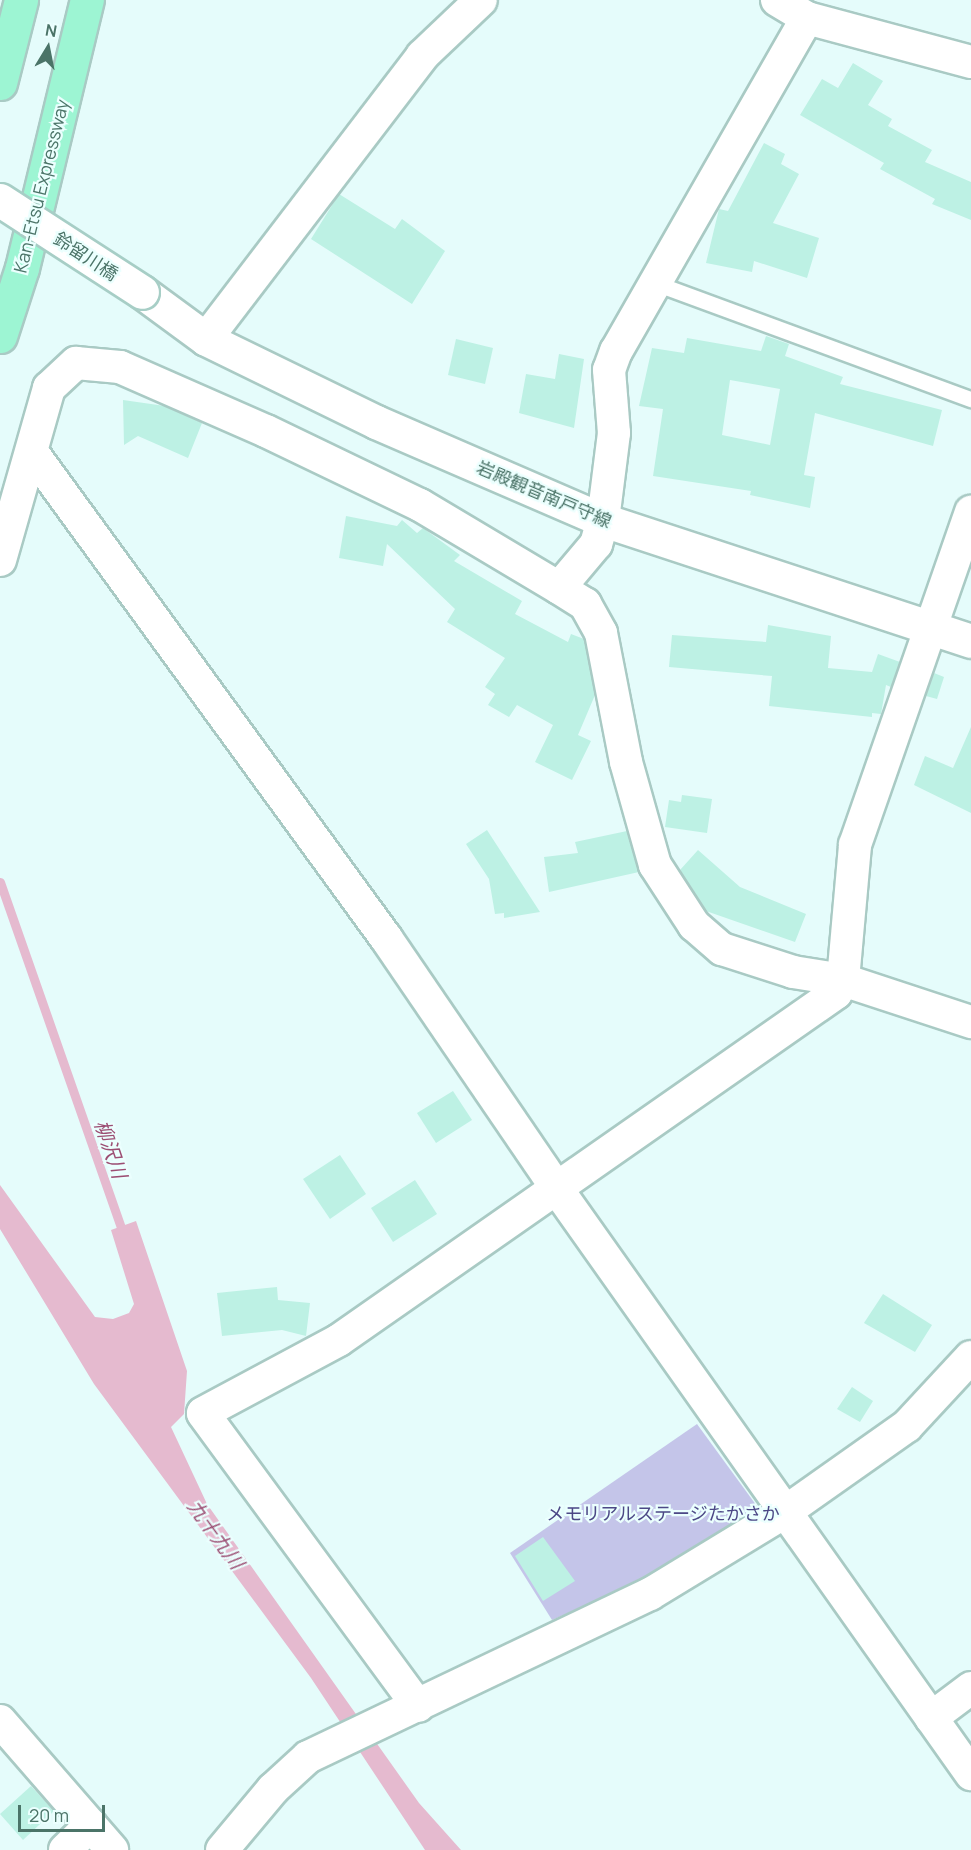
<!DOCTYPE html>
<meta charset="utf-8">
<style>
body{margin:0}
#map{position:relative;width:971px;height:1850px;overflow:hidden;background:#e5fcfb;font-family:Manrope,"Noto Sans JP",sans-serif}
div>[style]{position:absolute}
.green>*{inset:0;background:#c4c5e9}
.water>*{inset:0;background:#e5bacf}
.stream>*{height:9px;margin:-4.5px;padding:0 4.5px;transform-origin:4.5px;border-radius:4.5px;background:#e5bacf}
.building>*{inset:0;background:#bdf1e4}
.roads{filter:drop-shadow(2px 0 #a9cac4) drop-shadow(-2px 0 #a9cac4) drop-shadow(0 2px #a9cac4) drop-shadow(0 -2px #a9cac4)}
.service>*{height:15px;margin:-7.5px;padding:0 7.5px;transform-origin:7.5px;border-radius:7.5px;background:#fff}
.minor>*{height:32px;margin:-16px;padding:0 16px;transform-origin:16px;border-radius:16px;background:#fff}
.secondary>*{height:33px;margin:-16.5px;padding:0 16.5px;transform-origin:16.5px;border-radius:16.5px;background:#fff}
.motorway>*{height:33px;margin:-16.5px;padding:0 16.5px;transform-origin:16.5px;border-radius:16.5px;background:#9df5d3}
.bridges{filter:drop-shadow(2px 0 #a7cec6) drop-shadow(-2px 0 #a7cec6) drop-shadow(0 2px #a7cec6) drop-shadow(0 -2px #a7cec6)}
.secondary-bridge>*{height:33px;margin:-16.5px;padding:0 16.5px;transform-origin:16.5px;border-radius:16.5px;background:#fff}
span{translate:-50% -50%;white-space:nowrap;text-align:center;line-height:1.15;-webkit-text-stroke:4.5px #ebfffe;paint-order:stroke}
.street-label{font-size:18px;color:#4b7468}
.park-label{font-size:18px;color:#4c4886}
.water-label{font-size:20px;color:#9c4e73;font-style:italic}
.north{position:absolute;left:18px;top:18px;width:60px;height:60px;-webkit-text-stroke:4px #ebfffe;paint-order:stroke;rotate:10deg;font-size:16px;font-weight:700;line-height:24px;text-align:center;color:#4b7468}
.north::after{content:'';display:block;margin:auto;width:21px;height:27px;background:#4b7468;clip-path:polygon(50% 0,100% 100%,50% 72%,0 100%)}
.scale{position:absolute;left:18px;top:1805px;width:87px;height:27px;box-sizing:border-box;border:3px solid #4b7468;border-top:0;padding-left:8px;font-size:18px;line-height:21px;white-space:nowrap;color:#4b7468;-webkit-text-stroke:4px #ebfffe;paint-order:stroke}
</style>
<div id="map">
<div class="green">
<div style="clip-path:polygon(697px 1424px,759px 1509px,688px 1561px,552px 1620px,510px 1553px)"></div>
</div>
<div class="water">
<div style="clip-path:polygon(0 1185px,95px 1317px,113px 1319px,129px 1313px,134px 1304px,111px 1230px,136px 1221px,187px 1371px,184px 1414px,171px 1427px,207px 1504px,419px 1803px,461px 1850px,425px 1850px,311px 1678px,94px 1384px,0 1229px)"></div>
</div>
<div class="stream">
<div style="left:0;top:882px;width:376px;rotate:70.7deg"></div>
</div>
<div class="building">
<div style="clip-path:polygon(853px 63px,883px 81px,868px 105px,892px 119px,888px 126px,932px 150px,925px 162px,971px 182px,971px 220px,932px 204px,935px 199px,880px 169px,884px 163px,800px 115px,822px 79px,838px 88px)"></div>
<div style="clip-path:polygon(764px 143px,785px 154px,781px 164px,799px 174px,773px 223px,819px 238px,807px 278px,754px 261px,752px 272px,706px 263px,719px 209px,728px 211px)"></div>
<div style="clip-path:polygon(339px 194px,395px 229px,402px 219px,445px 251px,412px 304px,311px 239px)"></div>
<div style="clip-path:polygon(evenodd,766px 336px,789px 344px,785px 356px,843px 377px,840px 384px,942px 410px,933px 446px,815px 413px,804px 475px,815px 477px,810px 508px,750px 495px,751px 491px,653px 476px,663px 409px,639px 406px,652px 348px,684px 353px,687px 338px,761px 351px,766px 336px,730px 380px,780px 389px,770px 445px,722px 435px,730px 380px)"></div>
<div style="clip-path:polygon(456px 339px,493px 348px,485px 384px,448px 375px)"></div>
<div style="clip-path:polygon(559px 354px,584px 359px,574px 428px,519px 413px,526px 374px,555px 379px)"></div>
<div style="clip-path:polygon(123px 400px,165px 406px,202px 423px,188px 458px,138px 436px,124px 445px)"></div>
<div style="clip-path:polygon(346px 516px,397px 526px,402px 520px,417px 533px,423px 528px,460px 555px,454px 561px,522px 601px,515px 614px,568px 642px,571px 634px,584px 639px,595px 695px,578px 735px,591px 741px,572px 780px,535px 762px,553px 725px,517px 705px,509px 717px,488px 705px,495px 694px,485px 687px,505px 658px,447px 622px,455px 609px,387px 544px,383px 566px,339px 558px)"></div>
<div style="clip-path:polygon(768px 625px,831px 636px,828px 668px,872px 672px,878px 654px,900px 662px,891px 687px,886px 685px,881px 714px,872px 713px,872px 717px,769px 706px,772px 676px,669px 667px,672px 635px,766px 642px)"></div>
<div style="clip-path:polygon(934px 673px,944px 677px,937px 699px,926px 696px)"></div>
<div style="clip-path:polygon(971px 727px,971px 813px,914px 785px,925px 756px,953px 768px)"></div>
<div style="clip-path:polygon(682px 795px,712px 799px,707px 833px,665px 827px,669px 800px,681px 802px)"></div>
<div style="clip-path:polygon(487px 830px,540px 912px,504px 918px,504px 913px,495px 914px,489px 879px,466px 844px)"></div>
<div style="clip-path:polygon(627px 831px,639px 872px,549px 892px,544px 857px,578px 853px,575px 842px)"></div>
<div style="clip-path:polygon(698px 850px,740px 887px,806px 914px,795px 942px,706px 911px,680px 870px)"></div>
<div style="clip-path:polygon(453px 1091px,472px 1120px,436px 1143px,417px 1113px)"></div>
<div style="clip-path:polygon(340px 1155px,366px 1194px,330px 1219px,303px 1179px)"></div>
<div style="clip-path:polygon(415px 1180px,437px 1214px,393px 1242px,371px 1208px)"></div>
<div style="clip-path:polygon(277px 1287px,278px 1300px,310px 1303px,306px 1336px,282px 1330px,222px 1336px,217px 1293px)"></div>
<div style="clip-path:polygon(883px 1294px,932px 1325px,915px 1352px,864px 1323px)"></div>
<div style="clip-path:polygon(852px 1387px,873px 1401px,860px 1422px,837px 1409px)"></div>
<div style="clip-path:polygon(543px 1537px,575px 1581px,543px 1601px,515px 1556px)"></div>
<div style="clip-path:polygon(31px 1786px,54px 1811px,23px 1840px,0 1814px)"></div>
</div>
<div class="roads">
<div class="service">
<div style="left:655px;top:283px;width:337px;rotate:20.2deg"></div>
</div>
<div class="minor">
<div style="left:777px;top:0;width:35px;rotate:31deg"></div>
<div style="left:971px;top:62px;width:170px;rotate:-165deg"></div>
<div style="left:807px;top:18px;width:384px;rotate:119.8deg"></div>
<div style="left:616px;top:351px;width:20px;rotate:110deg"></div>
<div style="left:609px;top:370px;width:63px;rotate:85.5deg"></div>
<div style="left:614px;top:433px;width:88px;rotate:97.2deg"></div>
<div style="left:603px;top:520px;width:25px;rotate:106deg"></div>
<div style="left:596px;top:544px;width:57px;rotate:130.1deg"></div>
<div style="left:559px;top:588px;width:31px;rotate:32deg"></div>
<div style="left:585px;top:604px;width:33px;rotate:61deg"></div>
<div style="left:601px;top:633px;width:131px;rotate:79deg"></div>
<div style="left:626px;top:762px;width:107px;rotate:74.3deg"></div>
<div style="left:655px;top:865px;width:72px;rotate:57deg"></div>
<div style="left:694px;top:925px;width:37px;rotate:41deg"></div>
<div style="left:722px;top:949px;width:75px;rotate:17.9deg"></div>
<div style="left:793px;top:972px;width:51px;rotate:9.1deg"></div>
<div style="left:843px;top:980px;width:135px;rotate:18.2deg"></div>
<div style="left:206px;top:339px;width:356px;rotate:-52.6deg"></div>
<div style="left:422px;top:56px;width:81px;rotate:-43.5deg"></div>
<div style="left:34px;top:455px;width:598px;rotate:53.92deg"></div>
<div style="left:386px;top:938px;width:304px;rotate:55.7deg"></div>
<div style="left:557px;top:1189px;width:717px;rotate:54.71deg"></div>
<div style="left:0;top:560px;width:179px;rotate:-74.1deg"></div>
<div style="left:49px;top:388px;width:37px;rotate:-43deg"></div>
<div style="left:76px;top:363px;width:44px;rotate:5.2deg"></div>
<div style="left:120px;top:367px;width:159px;rotate:23.7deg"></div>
<div style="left:266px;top:431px;width:171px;rotate:25.7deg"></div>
<div style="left:420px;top:505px;width:162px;rotate:30.8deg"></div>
<div style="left:418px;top:1706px;width:363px;rotate:-126.3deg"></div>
<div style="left:203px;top:1413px;width:154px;rotate:-28.2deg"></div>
<div style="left:339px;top:1340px;width:606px;rotate:-34.92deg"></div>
<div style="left:836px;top:993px;width:15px;rotate:-62deg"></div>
<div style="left:843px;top:980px;width:136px;rotate:-84.9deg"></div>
<div style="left:855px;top:845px;width:353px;rotate:-70.8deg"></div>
<div style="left:931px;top:1718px;width:50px;rotate:-36.9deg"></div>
<div style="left:0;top:1721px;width:171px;rotate:49deg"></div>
<div style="left:65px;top:1850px;width:36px;rotate:-44deg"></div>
<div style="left:222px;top:1850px;width:80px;rotate:-50.1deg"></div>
<div style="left:273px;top:1789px;width:47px;rotate:-42.4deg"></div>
<div style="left:308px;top:1757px;width:379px;rotate:-25.5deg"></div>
<div style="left:650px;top:1594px;width:158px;rotate:-31.3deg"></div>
<div style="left:785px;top:1512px;width:149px;rotate:-35.2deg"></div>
<div style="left:907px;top:1426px;width:94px;rotate:-47.2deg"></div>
</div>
<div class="secondary">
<div style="left:142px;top:292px;width:79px;rotate:36.3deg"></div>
<div style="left:206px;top:339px;width:189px;rotate:26deg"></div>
<div style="left:376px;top:422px;width:247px;rotate:23.4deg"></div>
<div style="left:603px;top:520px;width:387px;rotate:18.2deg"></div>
</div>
<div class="motorway">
<div style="left:0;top:83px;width:86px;rotate:-75.8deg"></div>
<div style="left:0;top:336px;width:71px;rotate:-72.1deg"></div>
<div style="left:22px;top:268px;width:276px;rotate:-76.4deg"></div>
</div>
</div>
<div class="bridges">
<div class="secondary-bridge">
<div style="left:0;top:200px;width:169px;rotate:32.9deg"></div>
</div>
</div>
<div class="street-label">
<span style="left:41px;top:186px;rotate:-76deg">Kan-Etsu Expressway</span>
<span style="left:86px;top:256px;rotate:33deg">鈴留川橋</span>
<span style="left:544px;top:494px;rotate:23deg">岩殿観音南戸守線</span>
</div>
<div class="park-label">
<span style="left:663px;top:1513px">メモリアルステージたかさか</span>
</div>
<div class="water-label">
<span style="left:111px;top:1149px;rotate:71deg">柳沢川</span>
<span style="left:216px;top:1534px;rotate:54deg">九十九川</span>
</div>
<div class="north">N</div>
<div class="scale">20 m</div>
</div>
